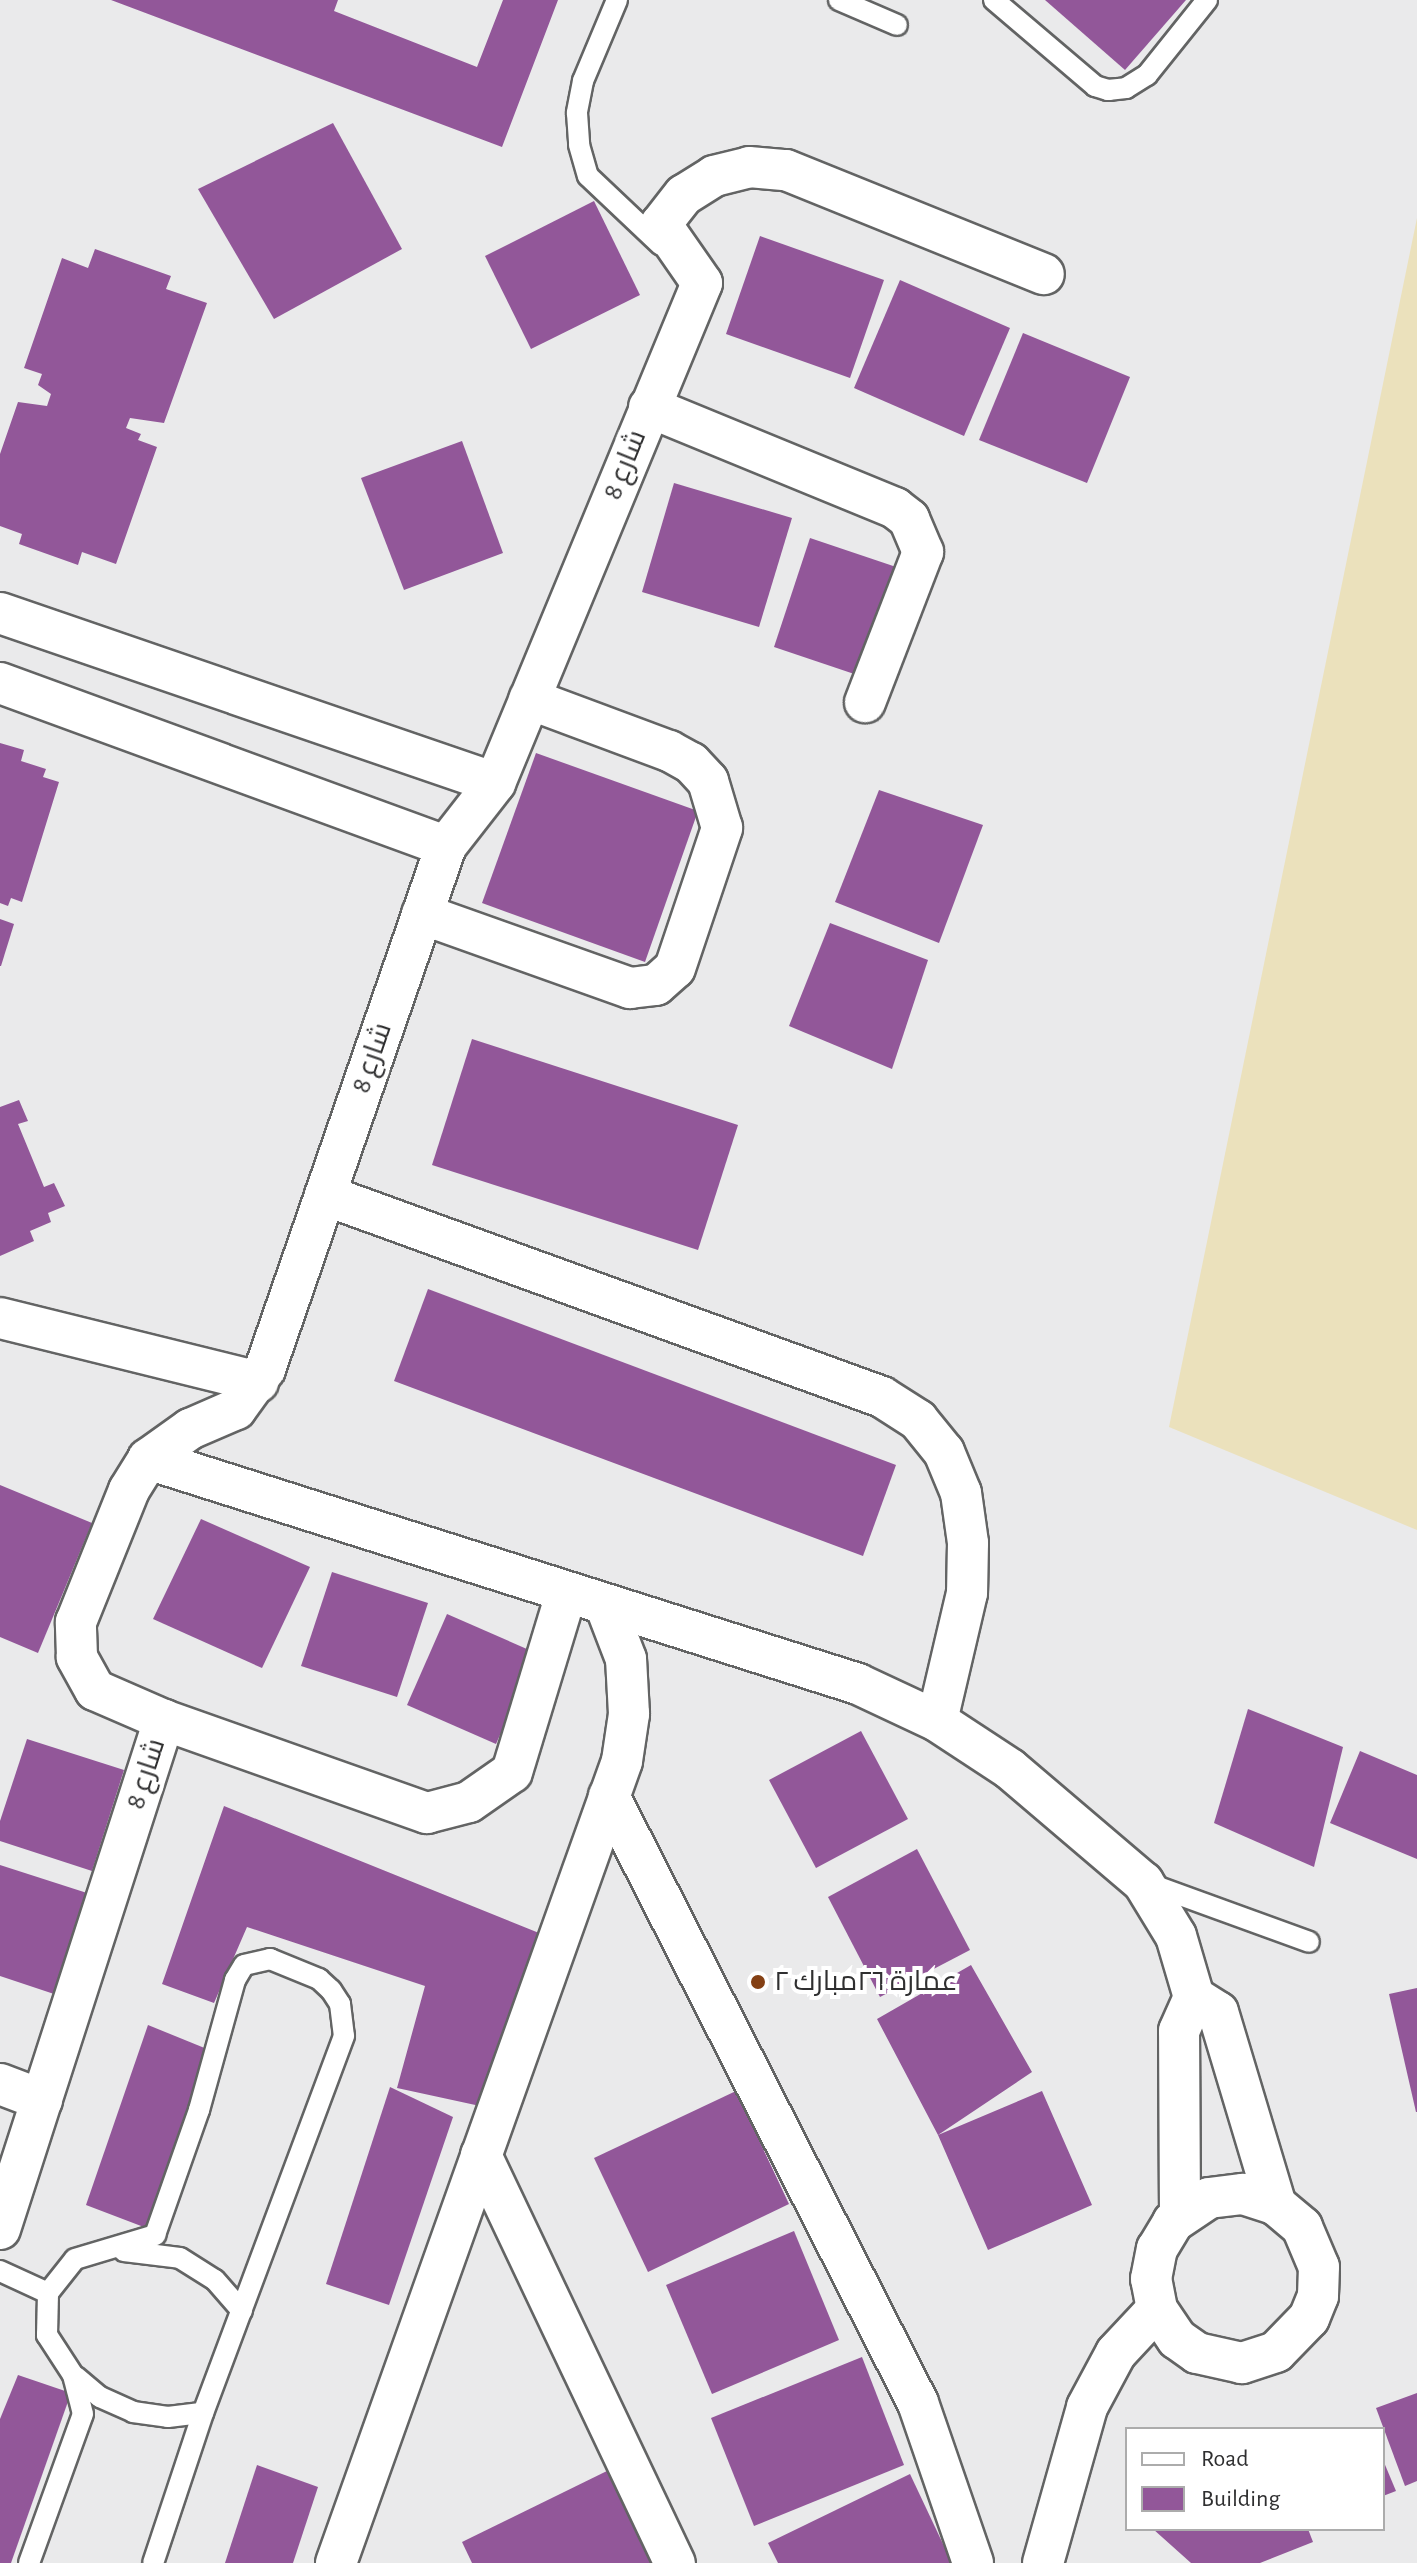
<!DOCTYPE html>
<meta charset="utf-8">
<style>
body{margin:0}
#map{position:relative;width:1417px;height:2563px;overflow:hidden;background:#eaeaeb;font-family:"Alegreya Sans",Cairo,sans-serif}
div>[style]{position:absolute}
.sand>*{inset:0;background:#ebe1bc}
.building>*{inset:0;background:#925799}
.roads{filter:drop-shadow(2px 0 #636464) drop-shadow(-2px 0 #636464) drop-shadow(0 2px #636464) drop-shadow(0 -2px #636464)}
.service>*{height:20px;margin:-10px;padding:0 10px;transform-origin:10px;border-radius:10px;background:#fff}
.minor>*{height:40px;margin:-20px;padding:0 20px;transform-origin:20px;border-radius:20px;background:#fff}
.dots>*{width:22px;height:22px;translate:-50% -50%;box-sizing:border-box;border:4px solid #fff;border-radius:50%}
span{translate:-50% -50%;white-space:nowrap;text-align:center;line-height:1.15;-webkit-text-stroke:8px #fff;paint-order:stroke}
.street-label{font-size:28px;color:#2f2f30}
.poi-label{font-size:28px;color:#2f2f30}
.left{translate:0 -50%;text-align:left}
.legend{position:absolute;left:1125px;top:2427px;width:260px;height:104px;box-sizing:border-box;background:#fff;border:2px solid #acacac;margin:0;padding:10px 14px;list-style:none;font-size:24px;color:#2f2f30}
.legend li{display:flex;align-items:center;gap:16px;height:40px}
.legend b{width:40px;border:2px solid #acacac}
</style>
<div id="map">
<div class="sand">
<div style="clip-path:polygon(1417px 218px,1417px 1530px,1169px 1427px)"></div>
</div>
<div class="building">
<div style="clip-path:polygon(111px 0,338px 0,334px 11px,477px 67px,503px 0,558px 0,502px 147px)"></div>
<div style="clip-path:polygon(1045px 0,1186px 0,1125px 70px)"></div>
<div style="clip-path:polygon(333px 123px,402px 249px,274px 319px,198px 189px)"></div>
<div style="clip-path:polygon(594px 201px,640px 295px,531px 349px,485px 256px)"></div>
<div style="clip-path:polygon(760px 236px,884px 280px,850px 378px,726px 334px)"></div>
<div style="clip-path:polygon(95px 249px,171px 276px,166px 289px,207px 303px,164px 423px,130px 418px,126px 428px,141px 434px,138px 440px,157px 447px,116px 564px,82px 552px,78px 565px,19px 544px,22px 534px,0 526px,0 454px,18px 402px,47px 406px,51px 394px,38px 385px,42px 374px,24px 368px,62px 258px,88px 268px)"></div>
<div style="clip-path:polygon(900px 280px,1010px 328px,964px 436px,854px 388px)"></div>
<div style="clip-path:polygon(1023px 333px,1130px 377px,1087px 483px,979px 440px)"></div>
<div style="clip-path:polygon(462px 441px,503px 553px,404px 590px,361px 478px)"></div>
<div style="clip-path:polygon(674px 483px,792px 518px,759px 627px,642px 592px)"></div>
<div style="clip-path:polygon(810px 538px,911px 572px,875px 681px,774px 647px)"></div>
<div style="clip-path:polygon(0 743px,24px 750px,21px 761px,46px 769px,43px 777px,59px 782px,22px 902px,11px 898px,8px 906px,0 903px)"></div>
<div style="clip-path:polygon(536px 753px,698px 811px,645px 962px,482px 903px)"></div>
<div style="clip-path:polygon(879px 790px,983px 825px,939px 943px,835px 902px)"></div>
<div style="clip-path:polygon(0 919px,14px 924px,1px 966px,0 966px)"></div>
<div style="clip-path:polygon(830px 923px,928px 960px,892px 1069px,789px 1026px)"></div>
<div style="clip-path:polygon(472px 1039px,738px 1125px,698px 1250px,432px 1165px)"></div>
<div style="clip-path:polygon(19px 1100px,28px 1121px,18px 1124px,44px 1187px,54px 1183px,65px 1206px,48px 1213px,51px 1222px,30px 1231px,34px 1241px,0 1256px,0 1107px)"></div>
<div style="clip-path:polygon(428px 1289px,896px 1465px,863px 1556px,394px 1381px)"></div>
<div style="clip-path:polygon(0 1485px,92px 1523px,38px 1653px,0 1637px)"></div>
<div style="clip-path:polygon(201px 1519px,310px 1567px,262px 1668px,153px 1619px)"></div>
<div style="clip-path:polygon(332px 1572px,428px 1603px,397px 1697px,301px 1666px)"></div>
<div style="clip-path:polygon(447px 1614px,536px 1653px,496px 1744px,407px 1705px)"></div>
<div style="clip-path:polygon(1248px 1709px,1343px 1747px,1314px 1867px,1214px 1823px)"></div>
<div style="clip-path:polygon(861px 1731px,908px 1819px,816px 1868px,769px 1780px)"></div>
<div style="clip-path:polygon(27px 1739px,124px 1770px,92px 1871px,0 1841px,0 1821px)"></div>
<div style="clip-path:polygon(1360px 1751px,1417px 1775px,1417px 1859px,1330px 1823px)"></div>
<div style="clip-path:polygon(224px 1806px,544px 1935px,480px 2106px,397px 2088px,425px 1986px,247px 1927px,214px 2003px,162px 1984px)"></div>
<div style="clip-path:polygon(917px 1849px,970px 1950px,880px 1997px,828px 1897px)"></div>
<div style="clip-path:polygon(0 1865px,87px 1893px,54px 1994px,0 1976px)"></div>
<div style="clip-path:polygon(971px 1965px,1032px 2072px,938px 2135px,1042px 2091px,1092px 2205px,988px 2250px,938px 2135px,877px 2019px)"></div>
<div style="clip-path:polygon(1417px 1988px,1417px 2112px,1416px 2112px,1389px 1994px)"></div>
<div style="clip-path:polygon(148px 2025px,207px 2049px,149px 2229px,86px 2205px)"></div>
<div style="clip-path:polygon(390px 2087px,453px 2117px,389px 2305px,326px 2284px)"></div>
<div style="clip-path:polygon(736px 2091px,789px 2204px,648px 2272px,594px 2158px)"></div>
<div style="clip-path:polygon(794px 2231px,839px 2340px,712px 2394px,666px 2285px)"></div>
<div style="clip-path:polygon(862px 2357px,904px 2465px,754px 2526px,711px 2418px)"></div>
<div style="clip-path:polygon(18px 2375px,71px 2393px,11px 2563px,0 2563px,0 2419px)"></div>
<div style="clip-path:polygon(1417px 2393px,1417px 2481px,1405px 2486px,1376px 2408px)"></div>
<div style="clip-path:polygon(1383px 2460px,1396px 2491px,1383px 2496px)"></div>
<div style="clip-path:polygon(257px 2465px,318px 2487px,293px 2563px,225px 2563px)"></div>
<div style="clip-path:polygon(611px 2469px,657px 2563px,472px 2563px,462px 2542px)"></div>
<div style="clip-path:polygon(910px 2474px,952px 2563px,778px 2563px,768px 2543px)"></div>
<div style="clip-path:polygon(1153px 2529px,1308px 2529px,1313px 2542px,1260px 2563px,1191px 2563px)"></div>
</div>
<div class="roads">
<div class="service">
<div style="left:617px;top:0;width:88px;rotate:112.8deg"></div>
<div style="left:583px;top:81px;width:33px;rotate:101deg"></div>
<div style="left:577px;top:113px;width:32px;rotate:86deg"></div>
<div style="left:579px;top:145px;width:32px;rotate:74deg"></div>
<div style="left:588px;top:176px;width:100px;rotate:43.4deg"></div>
<div style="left:839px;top:0;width:63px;rotate:23.3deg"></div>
<div style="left:994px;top:0;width:133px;rotate:40.4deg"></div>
<div style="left:1095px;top:86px;width:14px;rotate:17deg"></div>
<div style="left:1108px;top:90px;width:18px;rotate:-6deg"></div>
<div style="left:1126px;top:88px;width:25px;rotate:-32deg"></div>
<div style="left:1147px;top:75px;width:96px;rotate:-51.3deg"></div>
<div style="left:1150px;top:1884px;width:169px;rotate:20deg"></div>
<div style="left:124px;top:2251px;width:56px;rotate:7.1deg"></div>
<div style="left:180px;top:2258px;width:41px;rotate:32.2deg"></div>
<div style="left:215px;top:2280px;width:41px;rotate:48.9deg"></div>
<div style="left:0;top:2271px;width:53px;rotate:24.6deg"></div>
<div style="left:76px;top:2377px;width:31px;rotate:40deg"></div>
<div style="left:100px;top:2397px;width:36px;rotate:24deg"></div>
<div style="left:133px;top:2412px;width:35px;rotate:8deg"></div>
<div style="left:168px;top:2417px;width:35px;rotate:-7deg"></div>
<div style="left:29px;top:2563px;width:158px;rotate:-70.1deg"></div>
<div style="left:83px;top:2414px;width:40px;rotate:-104.4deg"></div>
<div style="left:73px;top:2375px;width:48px;rotate:-123deg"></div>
<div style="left:47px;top:2335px;width:42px;rotate:-88.6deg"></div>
<div style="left:48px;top:2293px;width:43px;rotate:-51.5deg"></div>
<div style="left:75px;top:2259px;width:84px;rotate:-16.7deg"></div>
<div style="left:155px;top:2235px;width:133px;rotate:-70.6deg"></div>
<div style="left:199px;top:2110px;width:135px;rotate:-74.5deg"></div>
<div style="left:235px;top:1980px;width:17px;rotate:-59deg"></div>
<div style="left:244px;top:1965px;width:27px;rotate:-13deg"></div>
<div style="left:270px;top:1959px;width:53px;rotate:22.2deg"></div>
<div style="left:319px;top:1979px;width:16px;rotate:43deg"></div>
<div style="left:331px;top:1990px;width:17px;rotate:57deg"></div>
<div style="left:340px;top:2004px;width:32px;rotate:83deg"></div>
<div style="left:344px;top:2036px;width:403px;rotate:110.5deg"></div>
<div style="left:203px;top:2413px;width:158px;rotate:108.4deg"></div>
</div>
<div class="minor">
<div style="left:649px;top:407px;width:266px;rotate:22.3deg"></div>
<div style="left:895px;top:508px;width:18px;rotate:38deg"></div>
<div style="left:909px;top:519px;width:36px;rotate:67deg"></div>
<div style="left:923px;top:552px;width:161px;rotate:111.1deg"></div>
<div style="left:0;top:613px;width:523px;rotate:18.95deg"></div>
<div style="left:0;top:683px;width:475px;rotate:20.1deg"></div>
<div style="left:422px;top:914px;width:221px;rotate:19.6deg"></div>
<div style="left:630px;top:988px;width:26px;rotate:-7deg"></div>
<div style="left:656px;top:985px;width:25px;rotate:-42deg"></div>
<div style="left:675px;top:968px;width:148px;rotate:-71.4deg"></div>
<div style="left:722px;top:828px;width:49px;rotate:-106.6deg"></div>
<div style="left:708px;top:781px;width:25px;rotate:-133deg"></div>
<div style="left:691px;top:763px;width:25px;rotate:-151deg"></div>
<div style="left:669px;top:751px;width:149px;rotate:-159.6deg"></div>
<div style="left:325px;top:1195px;width:592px;rotate:19.93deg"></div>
<div style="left:882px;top:1397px;width:43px;rotate:32.6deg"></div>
<div style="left:918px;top:1420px;width:41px;rotate:50.9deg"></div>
<div style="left:944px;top:1452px;width:44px;rotate:67.5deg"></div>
<div style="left:961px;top:1493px;width:50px;rotate:82deg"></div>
<div style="left:968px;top:1543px;width:50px;rotate:91.1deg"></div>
<div style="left:967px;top:1593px;width:131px;rotate:103.2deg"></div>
<div style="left:0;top:1318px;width:266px;rotate:13.9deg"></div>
<div style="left:148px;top:1459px;width:745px;rotate:17.58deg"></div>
<div style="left:858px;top:1684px;width:87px;rotate:25.1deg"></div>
<div style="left:937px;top:1721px;width:87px;rotate:33.3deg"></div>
<div style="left:1010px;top:1769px;width:175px;rotate:40.4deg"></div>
<div style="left:1143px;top:1882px;width:63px;rotate:58.6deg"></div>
<div style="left:1176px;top:1936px;width:64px;rotate:73.6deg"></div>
<div style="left:164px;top:1720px;width:279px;rotate:19.5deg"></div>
<div style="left:427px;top:1813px;width:43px;rotate:-14.7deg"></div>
<div style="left:469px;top:1802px;width:52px;rotate:-34.9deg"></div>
<div style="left:512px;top:1772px;width:186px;rotate:-73.1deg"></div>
<div style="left:609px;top:1796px;width:681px;rotate:63.02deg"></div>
<div style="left:918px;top:2403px;width:169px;rotate:71deg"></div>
<div style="left:1194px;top:1997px;width:28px;rotate:32deg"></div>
<div style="left:1218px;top:2012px;width:202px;rotate:73.3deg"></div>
<div style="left:1276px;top:2205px;width:34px;rotate:40deg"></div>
<div style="left:1302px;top:2227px;width:43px;rotate:67deg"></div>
<div style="left:1319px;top:2267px;width:29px;rotate:92deg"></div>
<div style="left:1318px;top:2296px;width:24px;rotate:112deg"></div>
<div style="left:1309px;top:2318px;width:47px;rotate:134.1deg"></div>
<div style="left:1276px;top:2352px;width:36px;rotate:162deg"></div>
<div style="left:1242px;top:2363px;width:46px;rotate:-167.5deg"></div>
<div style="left:1197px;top:2353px;width:24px;rotate:-145deg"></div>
<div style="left:1177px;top:2339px;width:36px;rotate:-124deg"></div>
<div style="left:1157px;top:2309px;width:31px;rotate:-101deg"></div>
<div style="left:1151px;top:2279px;width:31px;rotate:-79deg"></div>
<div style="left:1157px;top:2249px;width:31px;rotate:-59deg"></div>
<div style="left:1173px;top:2222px;width:43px;rotate:-33.7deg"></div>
<div style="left:1209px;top:2198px;width:34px;rotate:-7deg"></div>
<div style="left:1243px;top:2194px;width:35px;rotate:18deg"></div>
<div style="left:0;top:2084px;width:45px;rotate:20.9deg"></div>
<div style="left:481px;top:2155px;width:452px;rotate:64.6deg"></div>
<div style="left:1180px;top:2215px;width:184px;rotate:-90.3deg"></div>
<div style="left:1179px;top:2031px;width:37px;rotate:-66deg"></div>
<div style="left:0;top:2229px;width:535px;rotate:-72.14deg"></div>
<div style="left:164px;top:1720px;width:75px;rotate:-156.5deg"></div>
<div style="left:95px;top:1690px;width:38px;rotate:-119deg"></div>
<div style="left:77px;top:1657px;width:35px;rotate:-92deg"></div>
<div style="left:76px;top:1622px;width:142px;rotate:-68.1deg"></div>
<div style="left:129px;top:1490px;width:36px;rotate:-58deg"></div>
<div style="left:148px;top:1459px;width:52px;rotate:-35.5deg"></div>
<div style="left:190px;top:1429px;width:50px;rotate:-23.5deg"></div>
<div style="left:236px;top:1409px;width:49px;rotate:-54.1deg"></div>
<div style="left:265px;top:1369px;width:553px;rotate:-70.91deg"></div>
<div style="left:446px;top:846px;width:80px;rotate:-52.1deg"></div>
<div style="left:495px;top:783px;width:541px;rotate:-67.51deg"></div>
<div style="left:702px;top:283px;width:72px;rotate:-124.8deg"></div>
<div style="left:661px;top:224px;width:37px;rotate:-52deg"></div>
<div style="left:684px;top:195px;width:36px;rotate:-32deg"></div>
<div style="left:714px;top:176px;width:36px;rotate:-14deg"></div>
<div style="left:749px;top:167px;width:37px;rotate:5deg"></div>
<div style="left:786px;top:170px;width:278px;rotate:22deg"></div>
<div style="left:336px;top:2563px;width:851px;rotate:-70.37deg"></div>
<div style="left:622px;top:1761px;width:48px;rotate:-81.5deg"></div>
<div style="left:629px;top:1714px;width:55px;rotate:-93.1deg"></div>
<div style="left:626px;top:1659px;width:56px;rotate:-111deg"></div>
<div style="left:1043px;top:2563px;width:162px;rotate:-74.2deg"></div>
<div style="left:1087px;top:2407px;width:61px;rotate:-61.8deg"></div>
<div style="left:1116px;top:2353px;width:60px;rotate:-47deg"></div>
</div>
</div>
<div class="dots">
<div style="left:758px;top:1982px;background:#844014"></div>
</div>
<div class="street-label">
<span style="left:625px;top:465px;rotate:-68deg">شارع 8</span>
<span style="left:372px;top:1058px;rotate:-71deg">شارع 8</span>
<span style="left:146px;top:1774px;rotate:-72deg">شارع 8</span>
</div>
<div class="poi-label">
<span class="left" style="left:774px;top:1982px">عمارة ٢٦مبارك ٢</span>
</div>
<ul class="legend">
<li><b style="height:10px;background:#fff"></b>Road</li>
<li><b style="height:22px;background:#925799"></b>Building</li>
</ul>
</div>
